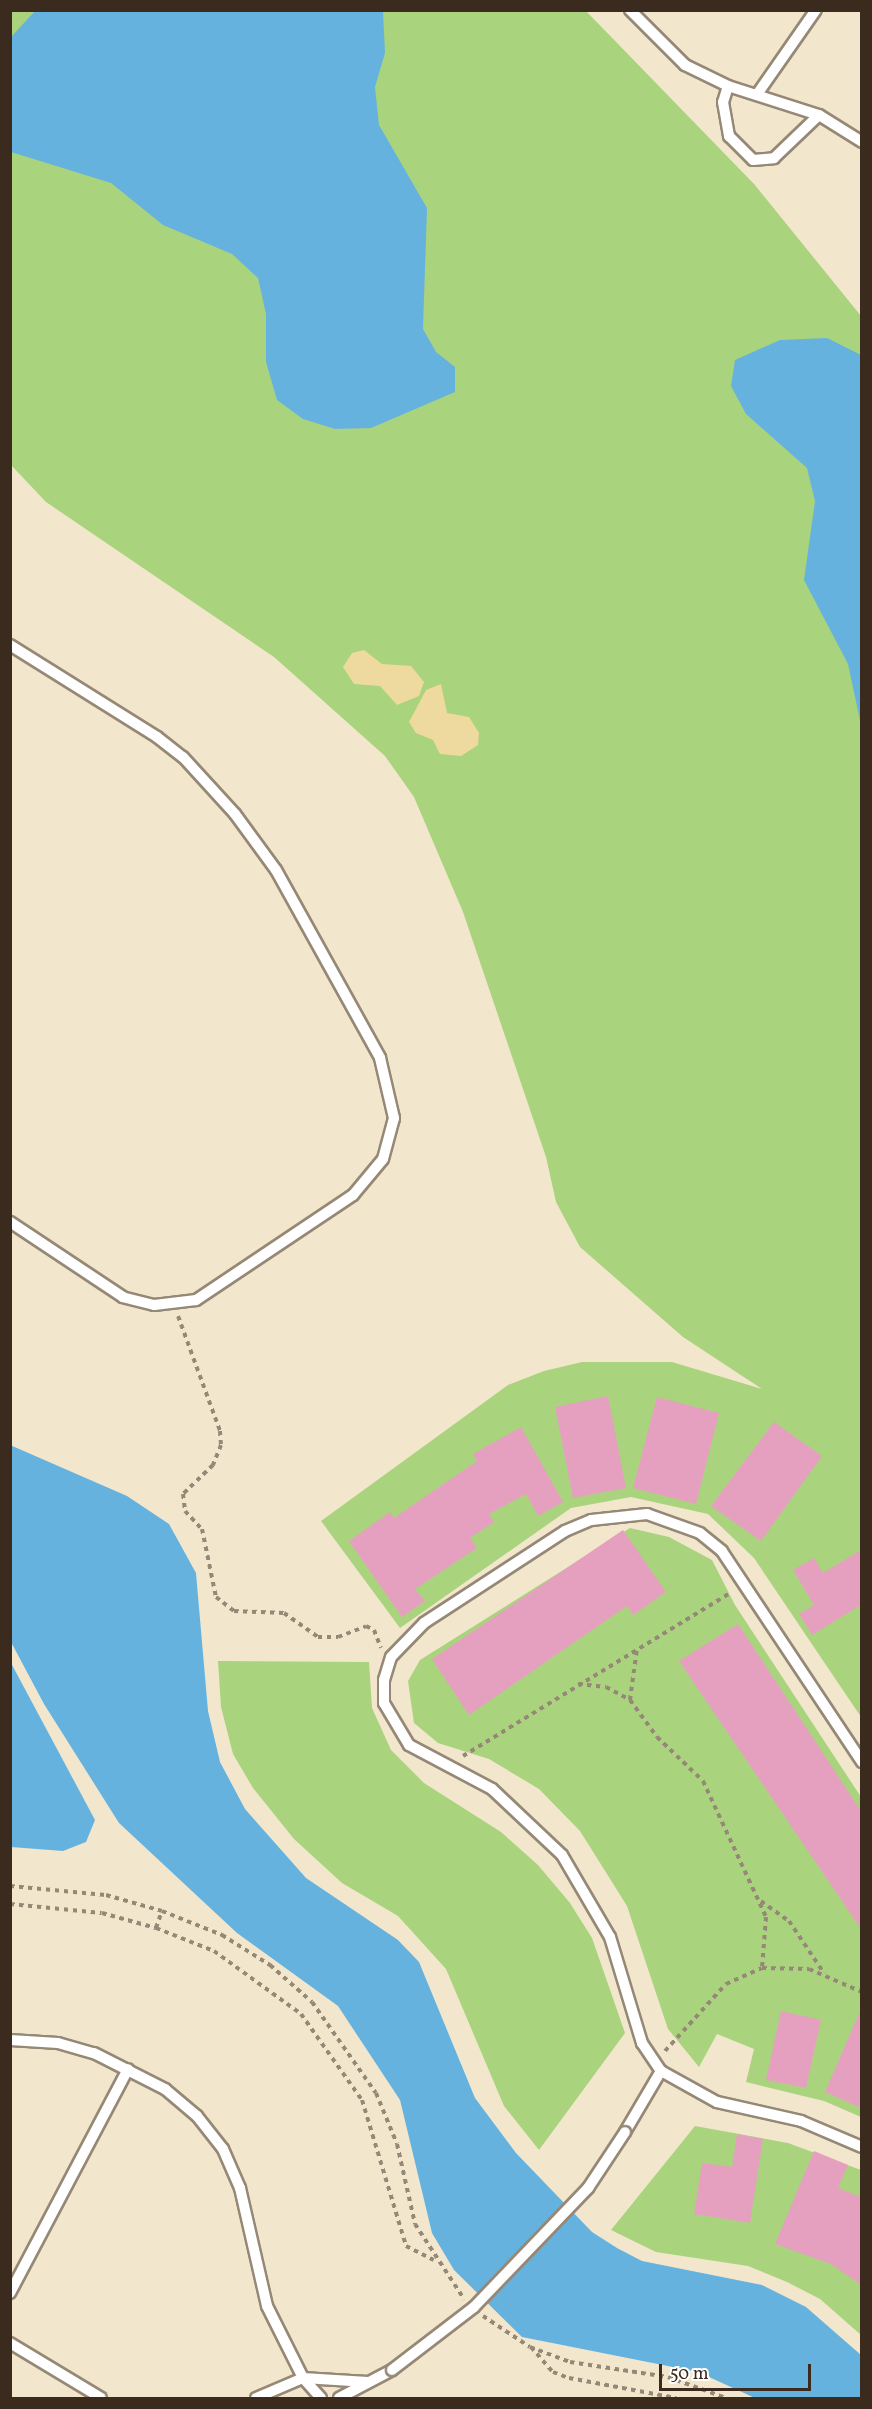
<!DOCTYPE html>
<style>
body{margin:0}
#map{position:relative;width:872px;height:2409px;overflow:hidden;background:#f2e7cd;font-family:Vollkorn,serif}
div>[style]{position:absolute}
.green>*{inset:0;background:#aad37e}
.sand>*{inset:0;background:#eeda9e}
.water>*{inset:0;background:#66b2df}
.building>*{inset:0;background:#e6a0bf}
.path>*{height:4px;margin-top:-2px;transform-origin:0;background:repeating-linear-gradient(90deg,#968876 0 4.5px,transparent 0 9px)}
.roads{filter:drop-shadow(2px 0 #968876) drop-shadow(-2px 0 #968876) drop-shadow(0 2px #968876) drop-shadow(0 -2px #968876)}
.service>*{height:10px;margin:-5px;padding:0 5px;transform-origin:5px;border-radius:5px;background:#fff}
.bridges{filter:drop-shadow(2px 0 #968876) drop-shadow(-2px 0 #968876) drop-shadow(0 2px #968876) drop-shadow(0 -2px #968876)}
.service-bridge>*{height:10px;margin:-5px;padding:0 5px;transform-origin:5px;border-radius:5px;background:#fff}
span{translate:-50% -50%;white-space:nowrap;text-align:center;line-height:1.15;-webkit-text-stroke:4.5px #fff;paint-order:stroke}
.frame{position:absolute;inset:0;border:12px solid #3b2a1e;pointer-events:none}
.scale{position:absolute;left:659px;top:2364px;width:152px;height:27px;box-sizing:border-box;border:3px solid #3b2a1e;border-top:0;padding-left:8px;font-size:18px;line-height:21px;white-space:nowrap;color:#3b2a1e;-webkit-text-stroke:4px #fff;paint-order:stroke}
</style>
<div id="map">
<div class="green">
<div style="clip-path:polygon(10px 11px,586px 11px,754px 184px,861px 316px,861px 1717px,754px 1558px,708px 1514px,631px 1497px,571px 1508px,400px 1628px,321px 1521px,508px 1385px,544px 1371px,582px 1362px,672px 1362px,762px 1389px,683px 1337px,580px 1247px,556px 1202px,546px 1157px,463px 912px,414px 797px,385px 756px,274px 657px,46px 502px,11px 465px)"></div>
<div style="clip-path:polygon(630px 1528px,669px 1537px,712px 1560px,735px 1605px,861px 1797px,861px 2117px,824px 2101px,746px 2082px,754px 2049px,717px 2034px,699px 2067px,668px 2029px,627px 1906px,580px 1831px,539px 1789px,489px 1759px,438px 1743px,414px 1723px,408px 1681px,420px 1660px)"></div>
<div style="clip-path:polygon(218px 1661px,369px 1662px,372px 1708px,391px 1750px,424px 1783px,501px 1832px,538px 1865px,570px 1903px,592px 1938px,625px 2033px,539px 2150px,504px 2106px,446px 1969px,398px 1916px,342px 1883px,294px 1839px,253px 1788px,233px 1754px,221px 1707px)"></div>
<div style="clip-path:polygon(695px 2126px,788px 2143px,861px 2170px,861px 2335px,820px 2299px,787px 2282px,748px 2266px,656px 2252px,611px 2230px)"></div>
</div>
<div class="sand">
<div style="clip-path:polygon(364px 650px,382px 664px,411px 666px,424px 682px,419px 696px,397px 705px,380px 686px,354px 684px,343px 667px,352px 653px)"></div>
<div style="clip-path:polygon(441px 684px,447px 713px,469px 717px,479px 733px,478px 745px,461px 756px,440px 754px,433px 740px,416px 733px,409px 722px,426px 690px)"></div>
</div>
<div class="water">
<div style="clip-path:polygon(36px 10px,383px 11px,385px 53px,375px 87px,379px 125px,427px 208px,423px 329px,436px 352px,455px 367px,455px 392px,371px 428px,335px 429px,303px 419px,277px 400px,266px 362px,266px 314px,258px 278px,232px 254px,163px 225px,111px 183px,11px 152px,11px 37px)"></div>
<div style="clip-path:polygon(827px 338px,861px 355px,861px 725px,848px 664px,804px 580px,815px 501px,807px 468px,746px 414px,731px 386px,735px 360px,780px 340px)"></div>
<div style="clip-path:polygon(10px 1445px,127px 1496px,169px 1524px,196px 1573px,208px 1711px,220px 1762px,245px 1809px,306px 1878px,398px 1940px,419px 1962px,475px 2098px,516px 2153px,592px 2232px,617px 2248px,642px 2261px,762px 2285px,806px 2307px,861px 2355px,861px 2398px,755px 2398px,698px 2372px,522px 2337px,454px 2270px,432px 2233px,400px 2100px,338px 2006px,237px 1933px,119px 1823px,44px 1704px,11px 1642px)"></div>
<div style="clip-path:polygon(11px 1663px,95px 1820px,86px 1842px,63px 1851px,11px 1847px)"></div>
</div>
<div class="building">
<div style="clip-path:polygon(608px 1396px,626px 1488px,573px 1498px,555px 1407px)"></div>
<div style="clip-path:polygon(657px 1397px,719px 1413px,696px 1504px,633px 1488px)"></div>
<div style="clip-path:polygon(774px 1422px,822px 1456px,761px 1541px,711px 1506px)"></div>
<div style="clip-path:polygon(521px 1427px,563px 1502px,538px 1516px,526px 1494px,489px 1514px,494px 1522px,470px 1538px,477px 1548px,415px 1589px,425px 1601px,402px 1617px,349px 1541px,390px 1512px,394px 1518px,477px 1461px,473px 1454px)"></div>
<div style="clip-path:polygon(623px 1530px,666px 1592px,633px 1615px,627px 1606px,469px 1715px,432px 1659px)"></div>
<div style="clip-path:polygon(861px 1550px,861px 1605px,812px 1635px,799px 1614px,814px 1605px,793px 1570px,814px 1558px,823px 1573px)"></div>
<div style="clip-path:polygon(738px 1624px,861px 1811px,861px 1929px,679px 1661px)"></div>
<div style="clip-path:polygon(861px 2009px,861px 2108px,825px 2092px)"></div>
<div style="clip-path:polygon(781px 2011px,821px 2020px,806px 2088px,766px 2080px)"></div>
<div style="clip-path:polygon(737px 2134px,763px 2139px,750px 2223px,694px 2214px,702px 2163px,732px 2167px)"></div>
<div style="clip-path:polygon(814px 2151px,848px 2165px,838px 2188px,861px 2197px,861px 2285px,831px 2264px,775px 2244px)"></div>
</div>
<div class="path">
<div style="left:178px;top:1316px;width:122px;rotate:69.9deg"></div>
<div style="left:220px;top:1431px;width:14px;rotate:86deg"></div>
<div style="left:221px;top:1445px;width:22px;rotate:112deg"></div>
<div style="left:213px;top:1465px;width:42px;rotate:136deg"></div>
<div style="left:183px;top:1494px;width:17px;rotate:83deg"></div>
<div style="left:185px;top:1511px;width:25px;rotate:47deg"></div>
<div style="left:202px;top:1529px;width:69px;rotate:78.4deg"></div>
<div style="left:216px;top:1597px;width:23px;rotate:38deg"></div>
<div style="left:234px;top:1611px;width:50px;rotate:2.3deg"></div>
<div style="left:284px;top:1613px;width:42px;rotate:35.2deg"></div>
<div style="left:318px;top:1637px;width:20px"></div>
<div style="left:338px;top:1637px;width:30px;rotate:-21deg"></div>
<div style="left:366px;top:1626px;width:9px;rotate:27deg"></div>
<div style="left:374px;top:1630px;width:19px;rotate:69deg"></div>
<div style="left:578px;top:1684px;width:28px;rotate:6deg"></div>
<div style="left:606px;top:1687px;width:27px;rotate:28deg"></div>
<div style="left:630px;top:1700px;width:46px;rotate:53.9deg"></div>
<div style="left:657px;top:1737px;width:64px;rotate:43.7deg"></div>
<div style="left:703px;top:1781px;width:150px;rotate:65.1deg"></div>
<div style="left:766px;top:1917px;width:51px;rotate:94.5deg"></div>
<div style="left:630px;top:1700px;width:52px;rotate:-82.3deg"></div>
<div style="left:463px;top:1756px;width:311px;rotate:-31.4deg"></div>
<div style="left:10px;top:1886px;width:96px;rotate:5.4deg"></div>
<div style="left:106px;top:1895px;width:58px;rotate:15.9deg"></div>
<div style="left:162px;top:1911px;width:65px;rotate:21.8deg"></div>
<div style="left:222px;top:1935px;width:57px;rotate:32deg"></div>
<div style="left:270px;top:1965px;width:56px;rotate:41.4deg"></div>
<div style="left:312px;top:2002px;width:111px;rotate:54.9deg"></div>
<div style="left:376px;top:2093px;width:55px;rotate:67.6deg"></div>
<div style="left:397px;top:2144px;width:82px;rotate:77.3deg"></div>
<div style="left:415px;top:2224px;width:90px;rotate:56.8deg"></div>
<div style="left:761px;top:1901px;width:34px;rotate:36deg"></div>
<div style="left:789px;top:1921px;width:63px;rotate:56.1deg"></div>
<div style="left:10px;top:1904px;width:92px;rotate:5.6deg"></div>
<div style="left:102px;top:1913px;width:56px;rotate:15.5deg"></div>
<div style="left:156px;top:1928px;width:62px;rotate:21.6deg"></div>
<div style="left:214px;top:1951px;width:107px;rotate:35.9deg"></div>
<div style="left:301px;top:2014px;width:105px;rotate:54.7deg"></div>
<div style="left:362px;top:2100px;width:152px;rotate:73.2deg"></div>
<div style="left:406px;top:2246px;width:31px;rotate:27deg"></div>
<div style="left:156px;top:1928px;width:18px;rotate:-71deg"></div>
<div style="left:665px;top:2051px;width:91px;rotate:-47.7deg"></div>
<div style="left:726px;top:1984px;width:39px;rotate:-24deg"></div>
<div style="left:762px;top:1968px;width:47px;rotate:1.2deg"></div>
<div style="left:809px;top:1969px;width:58px;rotate:23.5deg"></div>
<div style="left:483px;top:2316px;width:56px;rotate:33.4deg"></div>
<div style="left:530px;top:2347px;width:43px;rotate:20.6deg"></div>
<div style="left:570px;top:2362px;width:99px;rotate:8.7deg"></div>
<div style="left:668px;top:2377px;width:62px;rotate:19.9deg"></div>
<div style="left:531px;top:2347px;width:33px;rotate:49deg"></div>
<div style="left:553px;top:2372px;width:17px;rotate:21deg"></div>
<div style="left:569px;top:2378px;width:109px;rotate:10.6deg"></div>
</div>
<div class="roads">
<div class="service">
<div style="left:630px;top:10px;width:78px;rotate:45deg"></div>
<div style="left:685px;top:65px;width:48px;rotate:26deg"></div>
<div style="left:728px;top:86px;width:96px;rotate:17.7deg"></div>
<div style="left:819px;top:115px;width:51px;rotate:32.1deg"></div>
<div style="left:728px;top:86px;width:17px;rotate:107deg"></div>
<div style="left:723px;top:102px;width:35px;rotate:80deg"></div>
<div style="left:729px;top:136px;width:34px;rotate:45deg"></div>
<div style="left:753px;top:160px;width:21px;rotate:-5deg"></div>
<div style="left:774px;top:158px;width:62px;rotate:-43.7deg"></div>
<div style="left:758px;top:93px;width:101px;rotate:-55.1deg"></div>
<div style="left:10px;top:645px;width:173px;rotate:32deg"></div>
<div style="left:157px;top:737px;width:33px;rotate:38deg"></div>
<div style="left:183px;top:757px;width:77px;rotate:47.6deg"></div>
<div style="left:235px;top:814px;width:69px;rotate:53.8deg"></div>
<div style="left:276px;top:870px;width:215px;rotate:61deg"></div>
<div style="left:380px;top:1058px;width:62px;rotate:76.9deg"></div>
<div style="left:394px;top:1118px;width:42px;rotate:105deg"></div>
<div style="left:383px;top:1159px;width:47px;rotate:129.8deg"></div>
<div style="left:353px;top:1195px;width:189px;rotate:146.2deg"></div>
<div style="left:196px;top:1300px;width:42px;rotate:173.2deg"></div>
<div style="left:154px;top:1305px;width:32px;rotate:-166deg"></div>
<div style="left:123px;top:1297px;width:136px;rotate:-146.4deg"></div>
<div style="left:862px;top:1762px;width:253px;rotate:-123.6deg"></div>
<div style="left:722px;top:1551px;width:28px;rotate:-141deg"></div>
<div style="left:700px;top:1533px;width:56px;rotate:-160.3deg"></div>
<div style="left:647px;top:1514px;width:56px;rotate:173.9deg"></div>
<div style="left:591px;top:1520px;width:28px;rotate:157deg"></div>
<div style="left:565px;top:1531px;width:168px;rotate:146.9deg"></div>
<div style="left:424px;top:1623px;width:47px;rotate:134.1deg"></div>
<div style="left:391px;top:1657px;width:24px;rotate:107deg"></div>
<div style="left:384px;top:1680px;width:23px;rotate:90deg"></div>
<div style="left:384px;top:1703px;width:49px;rotate:59.2deg"></div>
<div style="left:409px;top:1745px;width:94px;rotate:27.9deg"></div>
<div style="left:492px;top:1789px;width:96px;rotate:43.3deg"></div>
<div style="left:562px;top:1855px;width:95px;rotate:59.7deg"></div>
<div style="left:610px;top:1937px;width:111px;rotate:73.2deg"></div>
<div style="left:642px;top:2043px;width:34px;rotate:56deg"></div>
<div style="left:661px;top:2071px;width:64px;rotate:29deg"></div>
<div style="left:717px;top:2102px;width:86px;rotate:12.7deg"></div>
<div style="left:801px;top:2121px;width:66px;rotate:23.1deg"></div>
<div style="left:10px;top:2040px;width:48px;rotate:3.6deg"></div>
<div style="left:58px;top:2043px;width:37px;rotate:16deg"></div>
<div style="left:94px;top:2053px;width:80px;rotate:26.9deg"></div>
<div style="left:165px;top:2089px;width:42px;rotate:40.2deg"></div>
<div style="left:197px;top:2116px;width:42px;rotate:51.8deg"></div>
<div style="left:223px;top:2149px;width:43px;rotate:66.4deg"></div>
<div style="left:240px;top:2188px;width:121px;rotate:77.1deg"></div>
<div style="left:267px;top:2306px;width:80px;rotate:63.4deg"></div>
<div style="left:303px;top:2378px;width:27px;rotate:48deg"></div>
<div style="left:625px;top:2132px;width:71px;rotate:-59.5deg"></div>
<div style="left:10px;top:2293px;width:253px;rotate:-62.2deg"></div>
<div style="left:10px;top:2343px;width:106px;rotate:31.1deg"></div>
<div style="left:256px;top:2398px;width:51px;rotate:-23.1deg"></div>
<div style="left:303px;top:2378px;width:65px;rotate:3.5deg"></div>
<div style="left:339px;top:2398px;width:60px;rotate:-27.8deg"></div>
</div>
</div>
<div class="bridges">
<div class="service-bridge">
<div style="left:392px;top:2370px;width:103px;rotate:-37.5deg"></div>
<div style="left:474px;top:2307px;width:165px;rotate:-46.2deg"></div>
<div style="left:588px;top:2188px;width:67px;rotate:-56.5deg"></div>
</div>
</div>
<div class="frame"></div>
<div class="scale">50 m</div>
</div>
